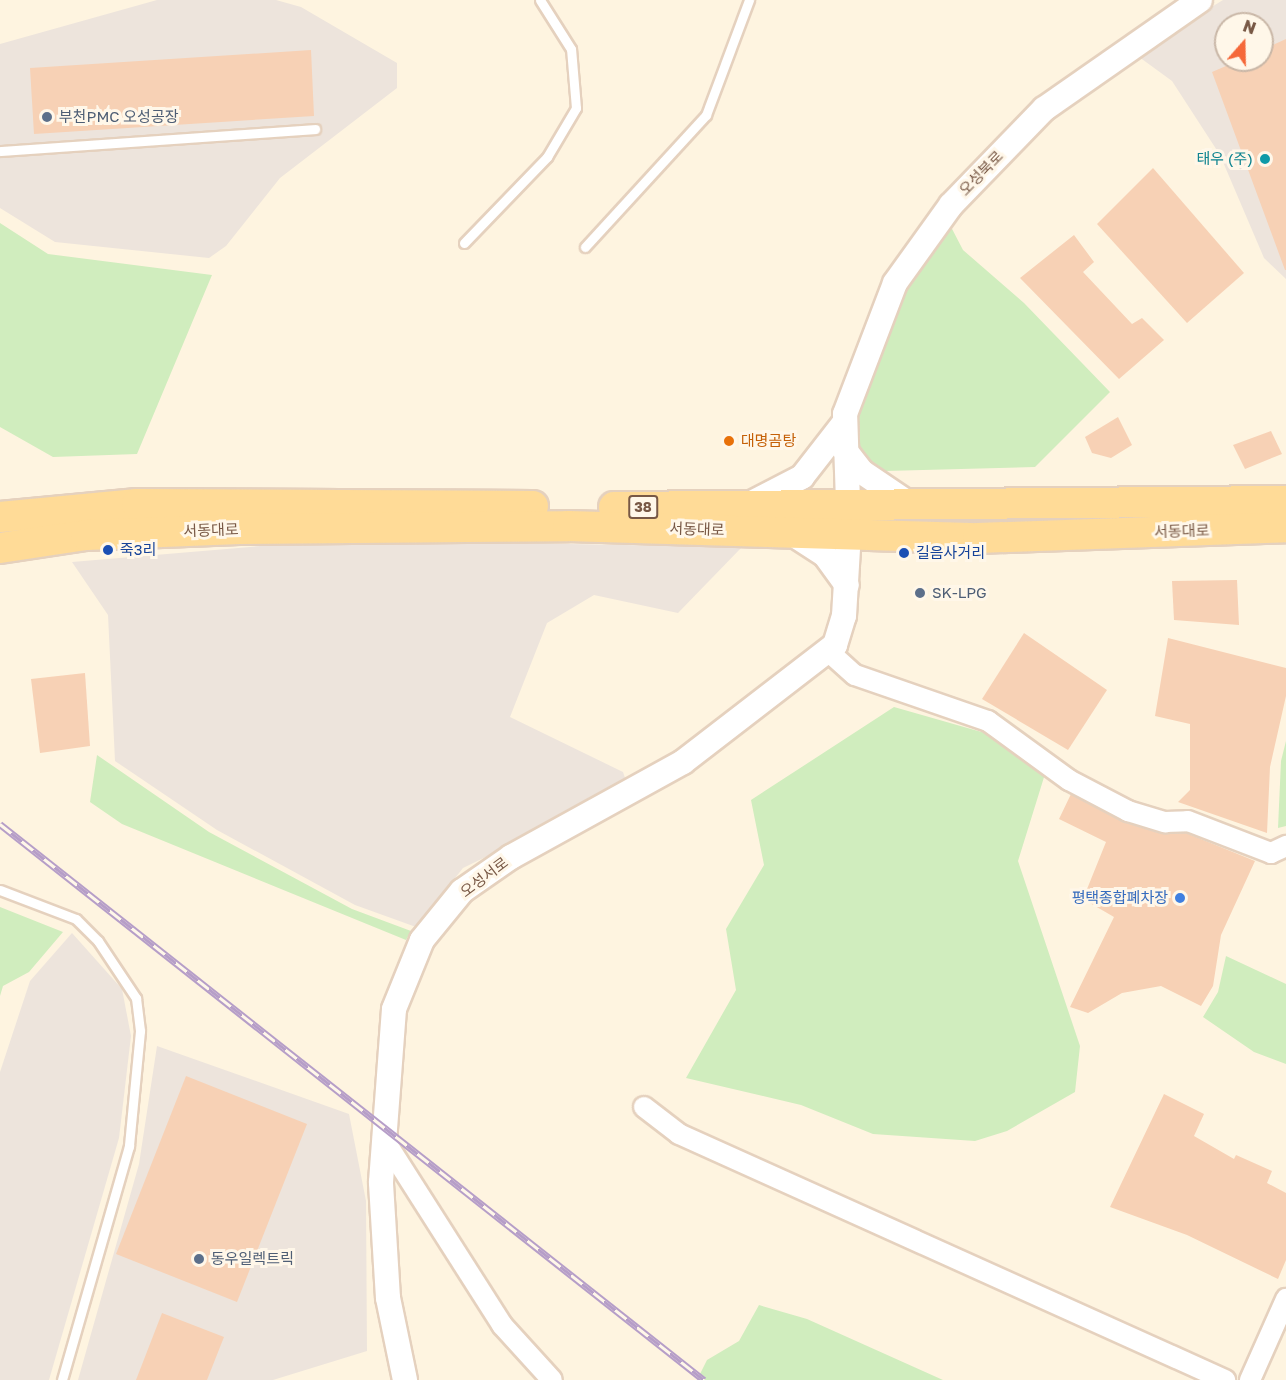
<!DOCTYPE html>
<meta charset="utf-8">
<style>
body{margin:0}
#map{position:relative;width:1286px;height:1380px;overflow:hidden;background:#fef4e0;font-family:"Golos Text","Noto Sans KR",sans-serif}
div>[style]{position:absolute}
.industrial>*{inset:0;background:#ede4dc}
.green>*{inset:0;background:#d0edbe}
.building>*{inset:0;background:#f7d1b5}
.roads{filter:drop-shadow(2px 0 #e5d1be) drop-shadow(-2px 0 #e5d1be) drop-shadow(0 2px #e5d1be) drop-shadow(0 -2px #e5d1be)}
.service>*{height:9px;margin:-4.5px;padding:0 4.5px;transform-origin:4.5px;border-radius:4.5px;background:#fff}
.minor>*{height:20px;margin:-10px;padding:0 10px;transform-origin:10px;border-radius:10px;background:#fff}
.tertiary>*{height:24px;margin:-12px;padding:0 12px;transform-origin:12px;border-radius:12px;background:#fff}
.primary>*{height:30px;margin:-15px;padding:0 15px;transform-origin:15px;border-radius:15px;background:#ffdb97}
.rail>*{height:7px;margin-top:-3.5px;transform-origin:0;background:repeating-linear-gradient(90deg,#fff7e9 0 14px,#b69ec8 0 28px);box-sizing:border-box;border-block:2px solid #b69ec8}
.dots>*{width:16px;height:16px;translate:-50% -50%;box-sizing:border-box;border:3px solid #fff7e9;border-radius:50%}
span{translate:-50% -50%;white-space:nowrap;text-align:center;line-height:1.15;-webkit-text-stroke:6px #fff7e9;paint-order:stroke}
.shield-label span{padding:2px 4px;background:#fff7e9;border:2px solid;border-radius:4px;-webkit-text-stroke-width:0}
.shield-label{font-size:14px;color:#785845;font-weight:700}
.service-label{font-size:15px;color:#4e5e75}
.left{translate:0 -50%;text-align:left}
.culture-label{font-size:15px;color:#0d838f}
.right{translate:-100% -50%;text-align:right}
.street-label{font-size:15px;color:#785845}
.food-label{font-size:15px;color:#c56008}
.transit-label{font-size:15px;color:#164399}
.shop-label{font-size:15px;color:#366cbe}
.north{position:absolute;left:1214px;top:12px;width:60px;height:60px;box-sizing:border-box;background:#fff7e9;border:2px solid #c9b7a7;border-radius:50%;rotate:20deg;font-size:16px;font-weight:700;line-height:24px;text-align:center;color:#785845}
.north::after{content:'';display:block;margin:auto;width:21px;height:27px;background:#f56839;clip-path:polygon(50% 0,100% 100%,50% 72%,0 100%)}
</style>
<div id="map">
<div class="industrial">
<div style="clip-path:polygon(157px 0,276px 0,301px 7px,397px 63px,397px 88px,280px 178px,226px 246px,209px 258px,55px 242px,0 208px,0 44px)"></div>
<div style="clip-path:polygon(evenodd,1223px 0,1286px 0,1286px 279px,1264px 258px,1220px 155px,1172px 81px,1135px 54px,1223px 0,1226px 24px,1262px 24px,1262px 60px,1226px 60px,1226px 24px)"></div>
<div style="clip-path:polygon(332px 540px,742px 547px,678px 613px,594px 595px,547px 623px,510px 717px,623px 772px,628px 787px,463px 868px,416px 927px,355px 905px,217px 830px,115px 761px,108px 615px,72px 562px)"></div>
<div style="clip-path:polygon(72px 933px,122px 989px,131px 1036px,119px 1138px,49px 1380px,0 1380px,0 1072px,30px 981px)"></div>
<div style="clip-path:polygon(157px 1046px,349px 1114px,366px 1201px,367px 1351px,273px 1380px,78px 1380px,139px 1164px)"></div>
</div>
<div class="green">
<div style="clip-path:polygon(0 223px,48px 254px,212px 275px,137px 454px,53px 457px,0 427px)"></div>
<div style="clip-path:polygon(950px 225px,963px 250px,1024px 303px,1110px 392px,1035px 467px,885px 471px,865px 460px,854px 445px,853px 420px,900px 301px,919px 261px)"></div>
<div style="clip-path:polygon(894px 707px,985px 733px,1045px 774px,1018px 861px,1080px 1046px,1075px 1092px,1007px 1131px,975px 1141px,873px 1134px,801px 1105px,686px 1078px,736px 990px,726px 929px,764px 865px,751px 800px)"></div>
<div style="clip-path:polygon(1286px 741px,1286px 826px,1278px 828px,1281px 761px)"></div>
<div style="clip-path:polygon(97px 755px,209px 832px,352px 909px,411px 931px,406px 940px,122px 824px,90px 802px)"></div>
<div style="clip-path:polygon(0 907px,63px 932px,29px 972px,3px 986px,0 996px)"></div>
<div style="clip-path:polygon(1226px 956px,1286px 984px,1286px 1064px,1254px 1052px,1203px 1017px,1218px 992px)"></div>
<div style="clip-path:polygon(759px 1305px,807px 1319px,943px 1380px,697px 1380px,707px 1360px,739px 1341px)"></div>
</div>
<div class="building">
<div style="clip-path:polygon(1286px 39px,1286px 270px,1285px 270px,1212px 72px,1240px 60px,1262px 60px,1262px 50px)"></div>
<div style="clip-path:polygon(311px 50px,314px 116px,34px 134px,30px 68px)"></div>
<div style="clip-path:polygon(1153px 168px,1244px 273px,1187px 323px,1097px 224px)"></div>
<div style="clip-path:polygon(1074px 235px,1094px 262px,1083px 272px,1132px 324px,1142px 318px,1164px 340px,1119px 379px,1020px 278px)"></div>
<div style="clip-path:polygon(1118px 417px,1132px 445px,1111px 458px,1092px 453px,1085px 437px)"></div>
<div style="clip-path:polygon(1271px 431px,1282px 454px,1245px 469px,1233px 445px)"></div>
<div style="clip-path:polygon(1237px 580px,1239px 625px,1174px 620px,1172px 581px)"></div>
<div style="clip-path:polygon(1024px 633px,1107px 690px,1068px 750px,982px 699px)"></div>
<div style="clip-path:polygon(1168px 638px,1286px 668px,1286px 696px,1270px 767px,1267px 833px,1178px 802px,1190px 790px,1190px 724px,1155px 716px)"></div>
<div style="clip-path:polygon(85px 673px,90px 746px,40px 753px,31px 679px)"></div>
<div style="clip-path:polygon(1071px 794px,1124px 822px,1162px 834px,1186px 833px,1255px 861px,1221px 935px,1213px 986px,1201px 1006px,1161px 986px,1122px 993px,1088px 1013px,1070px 1007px,1114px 917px,1083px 899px,1106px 842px,1059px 819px)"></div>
<div style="clip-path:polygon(186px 1076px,307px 1124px,237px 1302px,116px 1254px)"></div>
<div style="clip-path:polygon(1164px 1094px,1204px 1114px,1194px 1136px,1234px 1159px,1236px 1155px,1272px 1171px,1267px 1183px,1286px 1193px,1286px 1260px,1278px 1279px,1187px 1235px,1110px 1207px)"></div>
<div style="clip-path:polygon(162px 1313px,224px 1337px,207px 1380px,136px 1380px)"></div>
</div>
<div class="roads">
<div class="service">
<div style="left:0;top:151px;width:316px;rotate:-4deg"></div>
<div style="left:464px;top:243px;width:120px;rotate:-46deg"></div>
<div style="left:547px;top:157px;width:57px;rotate:-59.4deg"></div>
<div style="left:576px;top:108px;width:59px;rotate:-94.8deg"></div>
<div style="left:571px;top:49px;width:58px;rotate:-122.3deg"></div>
<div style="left:585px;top:247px;width:179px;rotate:-47.5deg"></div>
<div style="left:706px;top:115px;width:123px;rotate:-69.5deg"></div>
<div style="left:0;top:890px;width:81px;rotate:20.9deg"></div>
<div style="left:76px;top:919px;width:31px;rotate:45deg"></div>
<div style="left:98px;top:941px;width:69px;rotate:56.3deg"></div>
<div style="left:136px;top:998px;width:33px;rotate:83deg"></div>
<div style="left:140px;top:1031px;width:116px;rotate:95.5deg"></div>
<div style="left:129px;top:1146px;width:243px;rotate:106deg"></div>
</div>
<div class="minor">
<div style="left:828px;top:651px;width:36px;rotate:42deg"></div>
<div style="left:855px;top:675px;width:141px;rotate:19.1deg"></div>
<div style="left:988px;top:721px;width:100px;rotate:36.1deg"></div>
<div style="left:1069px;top:780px;width:67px;rotate:27.7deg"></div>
<div style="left:1128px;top:811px;width:39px;rotate:17deg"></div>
<div style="left:1165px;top:822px;width:23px;rotate:-2deg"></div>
<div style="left:1188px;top:821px;width:89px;rotate:21.1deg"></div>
<div style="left:1271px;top:853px;width:17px;rotate:-25deg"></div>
<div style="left:644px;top:1107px;width:44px;rotate:37.6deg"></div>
<div style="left:679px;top:1134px;width:599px;rotate:24.25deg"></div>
<div style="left:383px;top:1138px;width:222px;rotate:57.5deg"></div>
<div style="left:502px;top:1325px;width:74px;rotate:47.7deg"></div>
<div style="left:1250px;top:1380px;width:89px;rotate:-66deg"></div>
</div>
<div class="tertiary">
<div style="left:844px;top:449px;width:29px;rotate:52deg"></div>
<div style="left:862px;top:472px;width:59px;rotate:34deg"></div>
<div style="left:748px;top:505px;width:61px;rotate:-27.4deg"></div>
<div style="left:802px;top:477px;width:68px;rotate:-52.1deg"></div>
<div style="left:791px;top:533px;width:40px;rotate:32.9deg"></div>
<div style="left:825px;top:555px;width:37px;rotate:54deg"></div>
<div style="left:405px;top:1380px;width:84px;rotate:-101.7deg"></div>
<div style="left:388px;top:1298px;width:116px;rotate:-93.5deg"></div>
<div style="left:381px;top:1182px;width:173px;rotate:-85.7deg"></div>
<div style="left:394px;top:1009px;width:74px;rotate:-67.9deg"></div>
<div style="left:422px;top:940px;width:63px;rotate:-50.8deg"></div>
<div style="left:462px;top:891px;width:60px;rotate:-34.8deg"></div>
<div style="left:511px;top:857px;width:196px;rotate:-28.9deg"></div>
<div style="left:683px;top:762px;width:192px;rotate:-37.6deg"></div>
<div style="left:835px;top:645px;width:30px;rotate:-73deg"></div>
<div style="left:844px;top:616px;width:84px;rotate:-86.6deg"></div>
<div style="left:849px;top:532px;width:118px;rotate:-91.9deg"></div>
<div style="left:845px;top:414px;width:140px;rotate:-69.1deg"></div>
<div style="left:895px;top:283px;width:96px;rotate:-54.3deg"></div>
<div style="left:951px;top:205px;width:134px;rotate:-45.9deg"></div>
<div style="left:1044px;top:109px;width:190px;rotate:-34.9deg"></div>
</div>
<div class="primary">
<div style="left:614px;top:507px;width:672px;rotate:-0.51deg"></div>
<div style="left:0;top:517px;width:138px;rotate:-5.4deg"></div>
<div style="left:137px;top:504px;width:396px;rotate:0.3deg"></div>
<div style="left:0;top:548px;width:87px;rotate:-8.6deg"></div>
<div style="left:86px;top:535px;width:153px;rotate:-2.2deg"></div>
<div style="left:239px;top:529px;width:329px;rotate:-0.5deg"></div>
<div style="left:568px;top:526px;width:410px;rotate:1.7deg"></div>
<div style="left:978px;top:538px;width:308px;rotate:-2deg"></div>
</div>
</div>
<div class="rail">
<div style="left:0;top:824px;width:897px;rotate:38.3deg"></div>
</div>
<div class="dots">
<div style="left:47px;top:117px;background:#5c6f8a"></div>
<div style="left:1265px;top:159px;background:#0f9aa8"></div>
<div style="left:729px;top:441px;background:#e8710a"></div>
<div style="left:108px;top:550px;background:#1a4fb4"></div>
<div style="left:904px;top:553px;background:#1a4fb4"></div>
<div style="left:920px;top:593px;background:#5c6f8a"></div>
<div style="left:1180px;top:898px;background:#3f7fe0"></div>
<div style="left:199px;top:1259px;background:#5c6f8a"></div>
</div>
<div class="shield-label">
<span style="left:643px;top:507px">38</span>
</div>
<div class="service-label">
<span class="left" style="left:59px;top:117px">부천PMC 오성공장</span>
<span class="left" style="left:932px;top:593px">SK-LPG</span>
<span class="left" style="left:211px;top:1259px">동우일렉트릭</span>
</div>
<div class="culture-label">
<span class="right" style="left:1253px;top:159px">태우 (주)</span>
</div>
<div class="street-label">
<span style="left:981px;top:173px;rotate:-46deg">오성북로</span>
<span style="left:697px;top:529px;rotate:2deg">서동대로</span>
<span style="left:211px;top:530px;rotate:-2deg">서동대로</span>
<span style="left:1182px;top:531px;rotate:-2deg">서동대로</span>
<span style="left:484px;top:877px;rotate:-37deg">오성서로</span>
</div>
<div class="food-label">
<span class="left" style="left:741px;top:441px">대명곰탕</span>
</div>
<div class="transit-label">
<span class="left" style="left:120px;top:550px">죽3리</span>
<span class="left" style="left:916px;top:553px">길음사거리</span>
</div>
<div class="shop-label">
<span class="right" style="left:1168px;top:898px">평택종합폐차장</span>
</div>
<div class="north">N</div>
</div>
